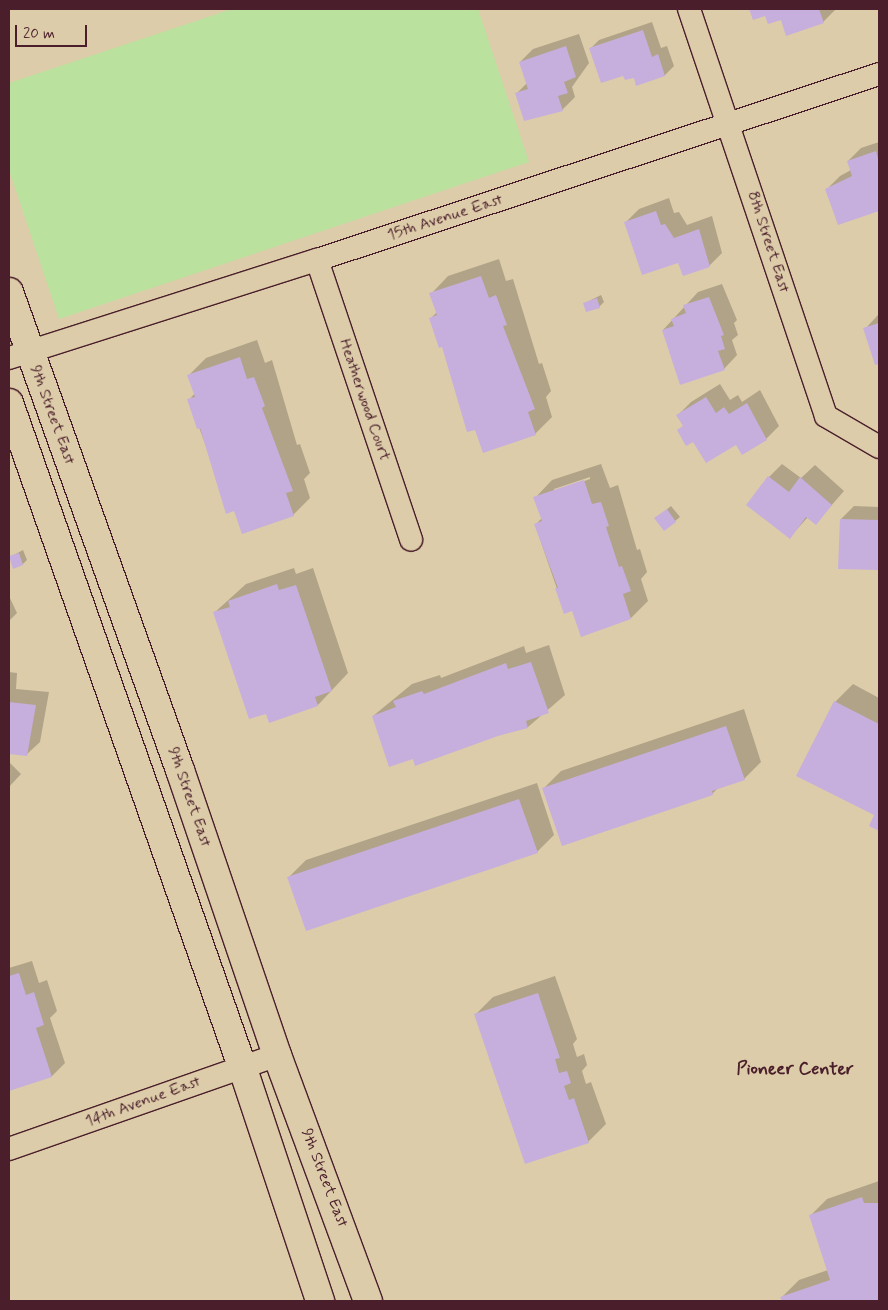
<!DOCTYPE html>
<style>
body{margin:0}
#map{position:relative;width:888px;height:1310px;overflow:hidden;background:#ddcca9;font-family:Mynerve,sans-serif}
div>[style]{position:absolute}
.green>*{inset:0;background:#bae19d}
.shadow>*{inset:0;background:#0003}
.building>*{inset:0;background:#c6aedd}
.roads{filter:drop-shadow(1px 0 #4a1f2b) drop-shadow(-1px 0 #4a1f2b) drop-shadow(0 1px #4a1f2b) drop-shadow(0 -1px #4a1f2b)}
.street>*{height:22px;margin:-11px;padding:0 11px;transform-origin:11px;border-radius:11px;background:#ddcca9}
.secondary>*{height:28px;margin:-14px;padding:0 14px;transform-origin:14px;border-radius:14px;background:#ddcca9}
span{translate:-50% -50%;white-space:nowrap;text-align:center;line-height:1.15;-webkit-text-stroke:5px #ddcca9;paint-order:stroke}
.street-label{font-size:16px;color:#4a1f2b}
.neighbourhood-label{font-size:18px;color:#4a1f2b;font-weight:700}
.frame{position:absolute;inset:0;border:10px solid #4a1f2b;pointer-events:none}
.scale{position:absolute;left:15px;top:25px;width:72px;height:22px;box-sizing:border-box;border:2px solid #4a1f2b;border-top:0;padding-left:6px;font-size:15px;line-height:18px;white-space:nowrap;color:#4a1f2b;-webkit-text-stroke:4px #ddcca9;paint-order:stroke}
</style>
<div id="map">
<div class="green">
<div style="clip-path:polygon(232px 9px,478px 9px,529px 162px,59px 319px,9px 170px,9px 83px)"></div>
</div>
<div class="shadow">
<div style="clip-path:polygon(750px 9px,836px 9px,823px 22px,766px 15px,754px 19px)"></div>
<div style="clip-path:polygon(652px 22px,661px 48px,667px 46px,674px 66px,665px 75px,637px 84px,634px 76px,624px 74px,590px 49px,599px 40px)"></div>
<div style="clip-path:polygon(579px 34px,589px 63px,572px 87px,575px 97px,562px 110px,516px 94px,527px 83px,520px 62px,533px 49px)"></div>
<div style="clip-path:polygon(879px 142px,879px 209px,838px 223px,827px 189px,840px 176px,851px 170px,848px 161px,861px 148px)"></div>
<div style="clip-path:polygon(669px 198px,674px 213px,679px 212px,687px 225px,712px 216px,722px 253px,709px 266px,679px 261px,626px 222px,639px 209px)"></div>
<div style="clip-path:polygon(499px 259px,506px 281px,513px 279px,539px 364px,542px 363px,551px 391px,546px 397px,552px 417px,535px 434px,443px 346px,430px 319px,437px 312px,431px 294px,448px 276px)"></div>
<div style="clip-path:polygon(722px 284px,737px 320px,734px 323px,738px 335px,732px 340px,737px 355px,724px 369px,663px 330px,698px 292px)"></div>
<div style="clip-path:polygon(601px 295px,604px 302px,599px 307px,585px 303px)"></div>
<div style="clip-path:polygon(878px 315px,879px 363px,876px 364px,865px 329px)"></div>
<div style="clip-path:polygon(257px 340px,265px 363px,272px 360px,297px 445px,300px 444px,310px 473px,304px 479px,310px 498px,293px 515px,235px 509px,219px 482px,189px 400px,195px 393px,189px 375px,206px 358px)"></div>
<div style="clip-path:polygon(720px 384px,730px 400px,738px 395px,742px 402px,760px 390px,779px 426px,766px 439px,737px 443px,693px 440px,678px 431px,684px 425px,678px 415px,691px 402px)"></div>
<div style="clip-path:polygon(evenodd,601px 464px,610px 488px,618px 485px,637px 550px,640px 549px,647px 572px,641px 579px,648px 601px,631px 618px,573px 609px,565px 612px,535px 525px,542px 518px,535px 498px,552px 480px,601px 464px,590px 477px,590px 479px,554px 492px,554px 489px,590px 477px)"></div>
<div style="clip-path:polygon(782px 464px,801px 478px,815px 465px,844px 491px,816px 523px,808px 517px,790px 537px,769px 477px)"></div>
<div style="clip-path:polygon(671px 506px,680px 517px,664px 530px,660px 515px)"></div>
<div style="clip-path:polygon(854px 506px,879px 507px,879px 569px,839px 568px,841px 519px)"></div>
<div style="clip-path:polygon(23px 550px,27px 560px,23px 564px,10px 557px)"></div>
<div style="clip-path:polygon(294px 568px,296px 574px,313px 568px,348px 673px,318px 705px,214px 613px,246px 584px)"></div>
<div style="clip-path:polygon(9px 596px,17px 613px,9px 621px)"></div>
<div style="clip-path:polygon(549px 645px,565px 695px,528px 727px,414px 757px,373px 716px,412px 684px,440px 675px,441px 678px,524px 646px,526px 653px)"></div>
<div style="clip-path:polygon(9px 672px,17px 673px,16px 689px,49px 692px,40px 742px,26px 755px,9px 753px)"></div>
<div style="clip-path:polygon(853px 684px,879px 698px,879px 830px,870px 825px,876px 814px,798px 775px,835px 702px)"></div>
<div style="clip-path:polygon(744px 709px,761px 762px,744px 779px,718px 788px,712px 794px,544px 788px,561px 771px)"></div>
<div style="clip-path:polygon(9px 762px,21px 774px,9px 787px)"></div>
<div style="clip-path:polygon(537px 783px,554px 835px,537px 852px,289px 877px,306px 860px)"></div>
<div style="clip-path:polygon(32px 961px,39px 983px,47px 980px,57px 1011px,50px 1018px,65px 1063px,52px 1076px,9px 1090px,9px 968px)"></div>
<div style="clip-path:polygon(555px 976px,577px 1039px,573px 1044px,577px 1057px,584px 1054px,587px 1065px,582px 1071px,586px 1084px,591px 1082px,606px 1124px,588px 1142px,476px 1014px,493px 997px)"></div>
<div style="clip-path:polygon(879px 1181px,879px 1301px,783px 1301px,782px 1297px,799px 1280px,828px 1270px,810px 1216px,827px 1199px)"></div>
</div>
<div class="building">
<div style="clip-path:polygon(749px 9px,819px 9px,824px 23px,786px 36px,781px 20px,768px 24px,765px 16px,753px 20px)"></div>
<div style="clip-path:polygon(643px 30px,652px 57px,658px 54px,665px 76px,636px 86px,634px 78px,625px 80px,623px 76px,601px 83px,589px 48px)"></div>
<div style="clip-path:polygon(566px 46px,576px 77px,564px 82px,568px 93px,558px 96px,563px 111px,524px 121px,515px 93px,528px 89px,519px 62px)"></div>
<div style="clip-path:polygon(876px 151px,879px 162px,879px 211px,838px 225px,825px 189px,852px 176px,847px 161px)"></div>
<div style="clip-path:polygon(656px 211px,661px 225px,665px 224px,674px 238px,699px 229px,710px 267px,683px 276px,678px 263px,642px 275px,624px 222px)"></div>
<div style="clip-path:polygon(481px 276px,489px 298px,496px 295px,507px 325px,503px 326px,535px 409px,528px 412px,536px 435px,483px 453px,475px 430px,467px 432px,442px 347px,439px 348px,429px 318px,437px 315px,429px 293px)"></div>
<div style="clip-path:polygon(709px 297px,724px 335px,721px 336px,725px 349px,718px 351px,725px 370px,680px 385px,662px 330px,674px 326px,671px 319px,686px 313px,683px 305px)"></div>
<div style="clip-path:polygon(597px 298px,600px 308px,586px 312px,583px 303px)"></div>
<div style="clip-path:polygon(879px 323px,879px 364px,875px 365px,863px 328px)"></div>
<div style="clip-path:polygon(240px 357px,247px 379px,254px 377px,265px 406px,262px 408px,293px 491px,286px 493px,294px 516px,242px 534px,234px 511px,226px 514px,200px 428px,197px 429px,187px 399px,195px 397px,187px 375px)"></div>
<div style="clip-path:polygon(706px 397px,716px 413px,724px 407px,729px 414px,747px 403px,767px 440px,742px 455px,736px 445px,706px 463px,693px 442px,686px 446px,677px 430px,683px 426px,676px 415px)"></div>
<div style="clip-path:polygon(768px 476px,789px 492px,800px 477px,832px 505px,816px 525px,806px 517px,790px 539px,746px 505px)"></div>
<div style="clip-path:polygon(584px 480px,592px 504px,601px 502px,609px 526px,606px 527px,619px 567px,622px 566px,631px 591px,623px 594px,631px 619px,581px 637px,572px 611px,564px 614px,555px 588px,558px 588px,534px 524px,542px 521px,533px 497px)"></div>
<div style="clip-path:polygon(667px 509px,676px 522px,664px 531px,654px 518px)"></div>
<div style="clip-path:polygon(840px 519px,879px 520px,879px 570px,838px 569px)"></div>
<div style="clip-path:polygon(19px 553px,23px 565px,13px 569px,9px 556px)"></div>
<div style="clip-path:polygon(277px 584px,279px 590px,296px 585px,332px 691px,315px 697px,318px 706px,269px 723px,266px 714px,249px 719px,213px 612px,230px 607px,228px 601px)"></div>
<div style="clip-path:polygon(531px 662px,549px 713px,526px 721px,528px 728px,498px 736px,415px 766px,413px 759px,389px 767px,372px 716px,396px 707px,393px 701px,422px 691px,424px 694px,506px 663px,508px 669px)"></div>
<div style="clip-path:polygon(834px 701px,879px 724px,879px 831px,869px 826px,874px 815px,796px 776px)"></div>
<div style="clip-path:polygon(9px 702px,36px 705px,27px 756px,9px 754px)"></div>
<div style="clip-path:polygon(726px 726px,745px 780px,712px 791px,713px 795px,562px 846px,542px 788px)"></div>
<div style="clip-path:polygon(519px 799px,538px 853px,306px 931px,287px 877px)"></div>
<div style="clip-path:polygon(19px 973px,26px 995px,34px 992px,44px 1025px,36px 1028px,52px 1077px,9px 1091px,9px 976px)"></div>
<div style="clip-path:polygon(538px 993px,560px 1058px,555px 1059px,559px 1073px,567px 1071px,571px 1083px,564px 1086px,569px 1100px,574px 1098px,589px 1143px,525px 1164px,474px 1014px)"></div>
<div style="clip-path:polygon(862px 1197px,864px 1203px,879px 1203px,879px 1301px,782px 1301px,780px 1297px,830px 1280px,809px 1215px)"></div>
</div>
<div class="roads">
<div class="street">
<div style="left:689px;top:9px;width:429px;rotate:71.4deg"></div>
<div style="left:826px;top:416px;width:61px;rotate:30.3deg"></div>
<div style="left:317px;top:260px;width:295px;rotate:71.4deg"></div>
<div style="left:9px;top:358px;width:323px;rotate:-17.7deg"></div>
<div style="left:317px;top:260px;width:592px;rotate:-18.31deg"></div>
<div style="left:9px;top:1149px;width:284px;rotate:-19.3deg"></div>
</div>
<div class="secondary">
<div style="left:9px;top:292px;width:508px;rotate:70.32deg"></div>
<div style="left:180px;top:770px;width:301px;rotate:71.2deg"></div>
<div style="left:277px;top:1055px;width:262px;rotate:69.7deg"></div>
<div style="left:9px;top:403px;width:703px;rotate:70.64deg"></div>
<div style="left:242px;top:1066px;width:248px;rotate:71.6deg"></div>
</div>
</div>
<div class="street-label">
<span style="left:445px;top:218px;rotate:-18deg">15th Avenue East</span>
<span style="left:768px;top:242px;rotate:72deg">8th Street East</span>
<span style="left:364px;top:400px;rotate:71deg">Heatherwood Court</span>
<span style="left:52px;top:415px;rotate:70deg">9th Street East</span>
<span style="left:189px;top:797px;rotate:71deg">9th Street East</span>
<span style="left:143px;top:1102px;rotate:-20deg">14th Avenue East</span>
<span style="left:324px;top:1178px;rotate:69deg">9th Street East</span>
</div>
<div class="neighbourhood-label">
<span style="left:795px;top:1069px">Pioneer Center</span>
</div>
<div class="frame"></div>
<div class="scale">20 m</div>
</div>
